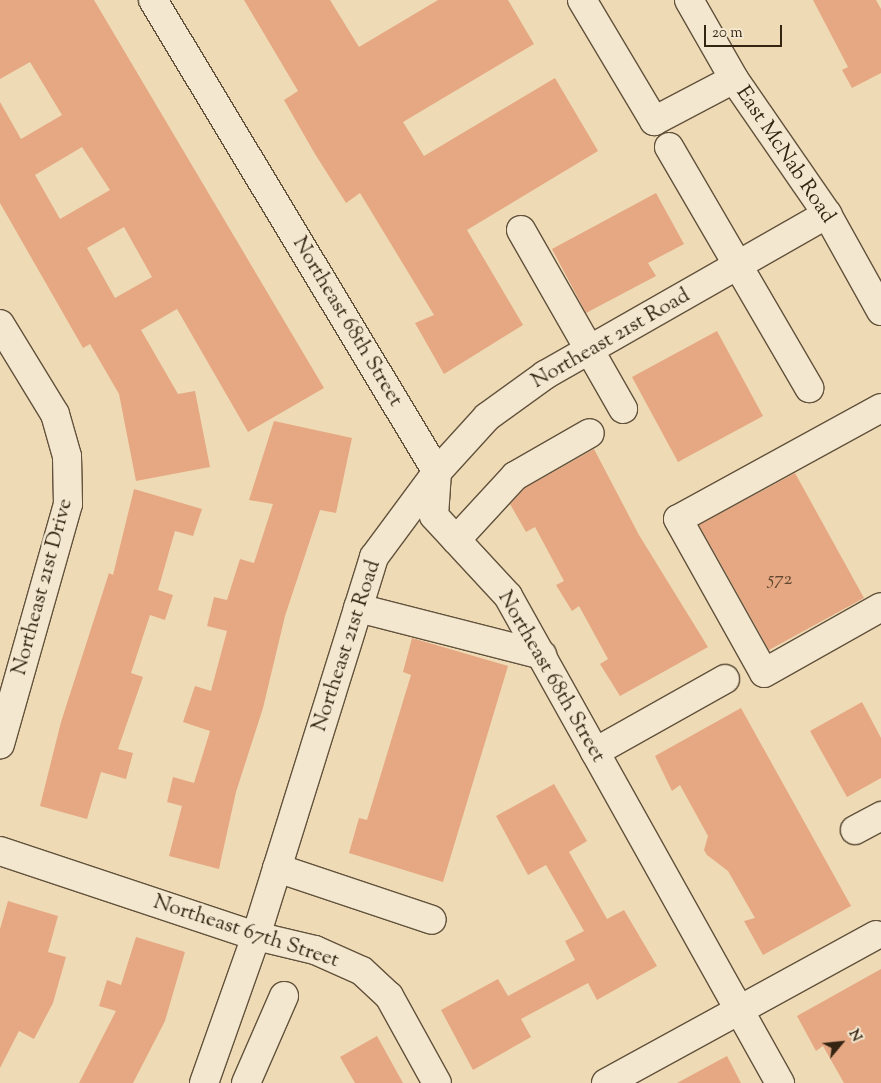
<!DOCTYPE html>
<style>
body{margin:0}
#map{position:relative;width:881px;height:1083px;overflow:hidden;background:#eedab5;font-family:"Sorts Mill Goudy",serif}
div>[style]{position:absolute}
.building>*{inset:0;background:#e5a883}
.roads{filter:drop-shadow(1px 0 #62523c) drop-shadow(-1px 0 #62523c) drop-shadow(0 1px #62523c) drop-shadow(0 -1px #62523c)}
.minor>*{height:28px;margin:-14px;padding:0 14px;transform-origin:14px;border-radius:14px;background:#f4e7cf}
span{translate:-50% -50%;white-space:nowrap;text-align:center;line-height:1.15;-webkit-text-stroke:5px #f4e7cf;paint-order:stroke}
.number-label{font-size:19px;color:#60462f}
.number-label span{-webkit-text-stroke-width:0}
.street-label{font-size:21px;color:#342513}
.north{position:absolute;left:816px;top:1018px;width:50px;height:50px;-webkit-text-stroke:4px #f4e7cf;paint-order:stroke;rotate:62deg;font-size:14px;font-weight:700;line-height:20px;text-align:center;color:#342513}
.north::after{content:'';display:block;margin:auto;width:18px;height:22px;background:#342513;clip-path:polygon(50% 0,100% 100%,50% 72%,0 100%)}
.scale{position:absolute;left:704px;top:25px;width:78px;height:22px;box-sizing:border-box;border:2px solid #342513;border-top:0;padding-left:6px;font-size:15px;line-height:18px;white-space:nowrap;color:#342513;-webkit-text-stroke:4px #f4e7cf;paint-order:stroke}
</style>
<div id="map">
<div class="building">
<div style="clip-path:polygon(evenodd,0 0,94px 0,324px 388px,248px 432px,177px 309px,141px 330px,178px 394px,195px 391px,210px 467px,136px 481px,119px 394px,90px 344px,83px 348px,0 203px,0 102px,21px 139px,62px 115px,30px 62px,0 79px,0 0,82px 147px,110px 190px,60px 219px,35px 175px,82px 147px,0 0,124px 227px,152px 277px,115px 298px,87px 248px,124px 227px)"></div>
<div style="clip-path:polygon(244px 0,330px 0,359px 47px,438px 0,508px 0,534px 44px,403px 122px,424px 156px,555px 78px,598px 151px,467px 230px,523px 325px,444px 374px,415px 323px,434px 315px,360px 193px,346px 203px,315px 154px,284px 100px,298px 91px)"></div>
<div style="clip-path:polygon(813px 0,876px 0,881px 9px,881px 73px,852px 88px,842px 70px,848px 67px)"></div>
<div style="clip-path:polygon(656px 193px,684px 244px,648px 263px,656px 276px,586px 313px,552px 249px)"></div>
<div style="clip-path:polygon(717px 331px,763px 416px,678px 462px,632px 377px)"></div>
<div style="clip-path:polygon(274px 421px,352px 438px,336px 513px,320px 510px,285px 616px,263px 708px,236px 792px,219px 869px,169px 856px,182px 806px,167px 802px,173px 777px,194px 783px,210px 731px,183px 722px,195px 686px,211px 691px,227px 631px,207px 626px,214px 597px,227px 600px,240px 559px,254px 563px,273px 504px,249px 500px)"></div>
<div style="clip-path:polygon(594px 449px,639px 535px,708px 647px,620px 696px,600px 664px,608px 659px,579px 606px,572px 611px,556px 585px,564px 581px,535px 527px,526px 532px,510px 504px,525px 488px)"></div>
<div style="clip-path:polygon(795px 473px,864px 598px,769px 650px,699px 525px)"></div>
<div style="clip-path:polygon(134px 489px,202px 509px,193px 536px,175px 531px,158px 590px,173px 595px,165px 620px,150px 615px,131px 673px,143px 677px,118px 749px,133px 753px,126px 779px,101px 772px,87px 819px,40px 806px,61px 722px,109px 573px,113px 575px)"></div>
<div style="clip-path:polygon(412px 638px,508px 666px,443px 882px,349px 853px,359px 818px,367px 820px,411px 675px,403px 672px)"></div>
<div style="clip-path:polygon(862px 702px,881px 738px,881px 778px,847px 797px,810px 731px)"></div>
<div style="clip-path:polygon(741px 708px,851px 906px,763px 955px,744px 921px,755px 918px,728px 871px,707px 855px,704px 850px,708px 836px,680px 785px,672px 791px,655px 756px)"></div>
<div style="clip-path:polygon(554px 784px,587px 841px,569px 852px,607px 919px,624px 910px,657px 966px,597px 1000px,588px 983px,521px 1019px,531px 1037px,473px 1070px,441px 1010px,498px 979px,508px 996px,575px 960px,565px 941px,584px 931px,546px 865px,528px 875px,496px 816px)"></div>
<div style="clip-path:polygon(8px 901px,58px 916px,48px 952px,66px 957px,53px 1003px,34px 1039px,19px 1031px,0 1068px,0 929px)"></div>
<div style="clip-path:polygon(136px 937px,185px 952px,165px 1021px,133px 1083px,79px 1083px,116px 1011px,99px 1006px,107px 980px,121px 985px)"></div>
<div style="clip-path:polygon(881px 969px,881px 1083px,844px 1083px,823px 1046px,816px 1051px,797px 1016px)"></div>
<div style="clip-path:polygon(377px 1036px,403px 1083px,355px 1083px,340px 1057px)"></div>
<div style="clip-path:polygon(727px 1056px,741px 1083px,677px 1083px)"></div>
</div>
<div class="roads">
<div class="minor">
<div style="left:153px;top:0;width:551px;rotate:58.96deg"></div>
<div style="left:437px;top:472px;width:44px;rotate:93.9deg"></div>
<div style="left:434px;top:516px;width:109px;rotate:47.2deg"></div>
<div style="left:508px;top:596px;width:558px;rotate:60.82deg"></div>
<div style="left:582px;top:0;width:141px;rotate:59.2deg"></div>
<div style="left:654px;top:121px;width:90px;rotate:-27.7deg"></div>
<div style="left:689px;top:0;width:91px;rotate:60.3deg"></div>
<div style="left:734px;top:79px;width:164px;rotate:55.4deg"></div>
<div style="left:827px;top:214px;width:111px;rotate:60.9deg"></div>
<div style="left:669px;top:147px;width:279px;rotate:59.8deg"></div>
<div style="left:521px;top:230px;width:206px;rotate:60.3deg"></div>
<div style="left:0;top:324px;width:105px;rotate:58.6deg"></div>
<div style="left:55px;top:414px;width:44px;rotate:74.1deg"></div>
<div style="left:67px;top:456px;width:48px;rotate:88.8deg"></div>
<div style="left:68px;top:504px;width:250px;rotate:105.8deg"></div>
<div style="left:881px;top:408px;width:231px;rotate:151.3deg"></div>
<div style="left:678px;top:519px;width:176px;rotate:60.8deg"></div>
<div style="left:764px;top:673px;width:134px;rotate:-29.4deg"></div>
<div style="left:456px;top:540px;width:87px;rotate:-47.3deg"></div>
<div style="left:515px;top:476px;width:86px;rotate:-29.8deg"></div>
<div style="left:358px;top:608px;width:190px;rotate:14.3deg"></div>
<div style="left:595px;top:752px;width:149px;rotate:-29.3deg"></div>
<div style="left:855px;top:830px;width:30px;rotate:-28deg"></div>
<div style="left:0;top:851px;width:270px;rotate:18.4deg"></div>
<div style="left:256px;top:936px;width:61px;rotate:13.3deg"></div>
<div style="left:315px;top:950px;width:51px;rotate:24.1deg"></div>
<div style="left:362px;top:971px;width:37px;rotate:43deg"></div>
<div style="left:389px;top:996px;width:99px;rotate:61.1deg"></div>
<div style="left:277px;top:868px;width:163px;rotate:18.5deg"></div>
<div style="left:204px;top:1083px;width:156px;rotate:-70.5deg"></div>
<div style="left:256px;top:936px;width:397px;rotate:-72.7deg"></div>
<div style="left:374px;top:557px;width:106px;rotate:-53.5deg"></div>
<div style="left:437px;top:472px;width:74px;rotate:-47.7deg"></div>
<div style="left:487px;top:417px;width:72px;rotate:-35.9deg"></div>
<div style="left:545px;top:375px;width:325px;rotate:-29.7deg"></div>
<div style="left:246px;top:1083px;width:95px;rotate:-66.4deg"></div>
<div style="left:606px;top:1083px;width:308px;rotate:-28.7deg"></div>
</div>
</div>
<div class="number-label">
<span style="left:780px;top:580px">572</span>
</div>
<div class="street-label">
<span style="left:785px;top:155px;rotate:56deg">East McNab Road</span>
<span style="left:347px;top:322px;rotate:59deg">Northeast 68th Street</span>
<span style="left:611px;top:339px;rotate:-30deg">Northeast 21st Road</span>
<span style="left:43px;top:587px;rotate:-75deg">Northeast 21st Drive</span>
<span style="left:347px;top:646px;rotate:-72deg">Northeast 21st Road</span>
<span style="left:551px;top:677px;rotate:60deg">Northeast 68th Street</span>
<span style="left:246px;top:932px;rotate:18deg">Northeast 67th Street</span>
</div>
<div class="north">N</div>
<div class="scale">20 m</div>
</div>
